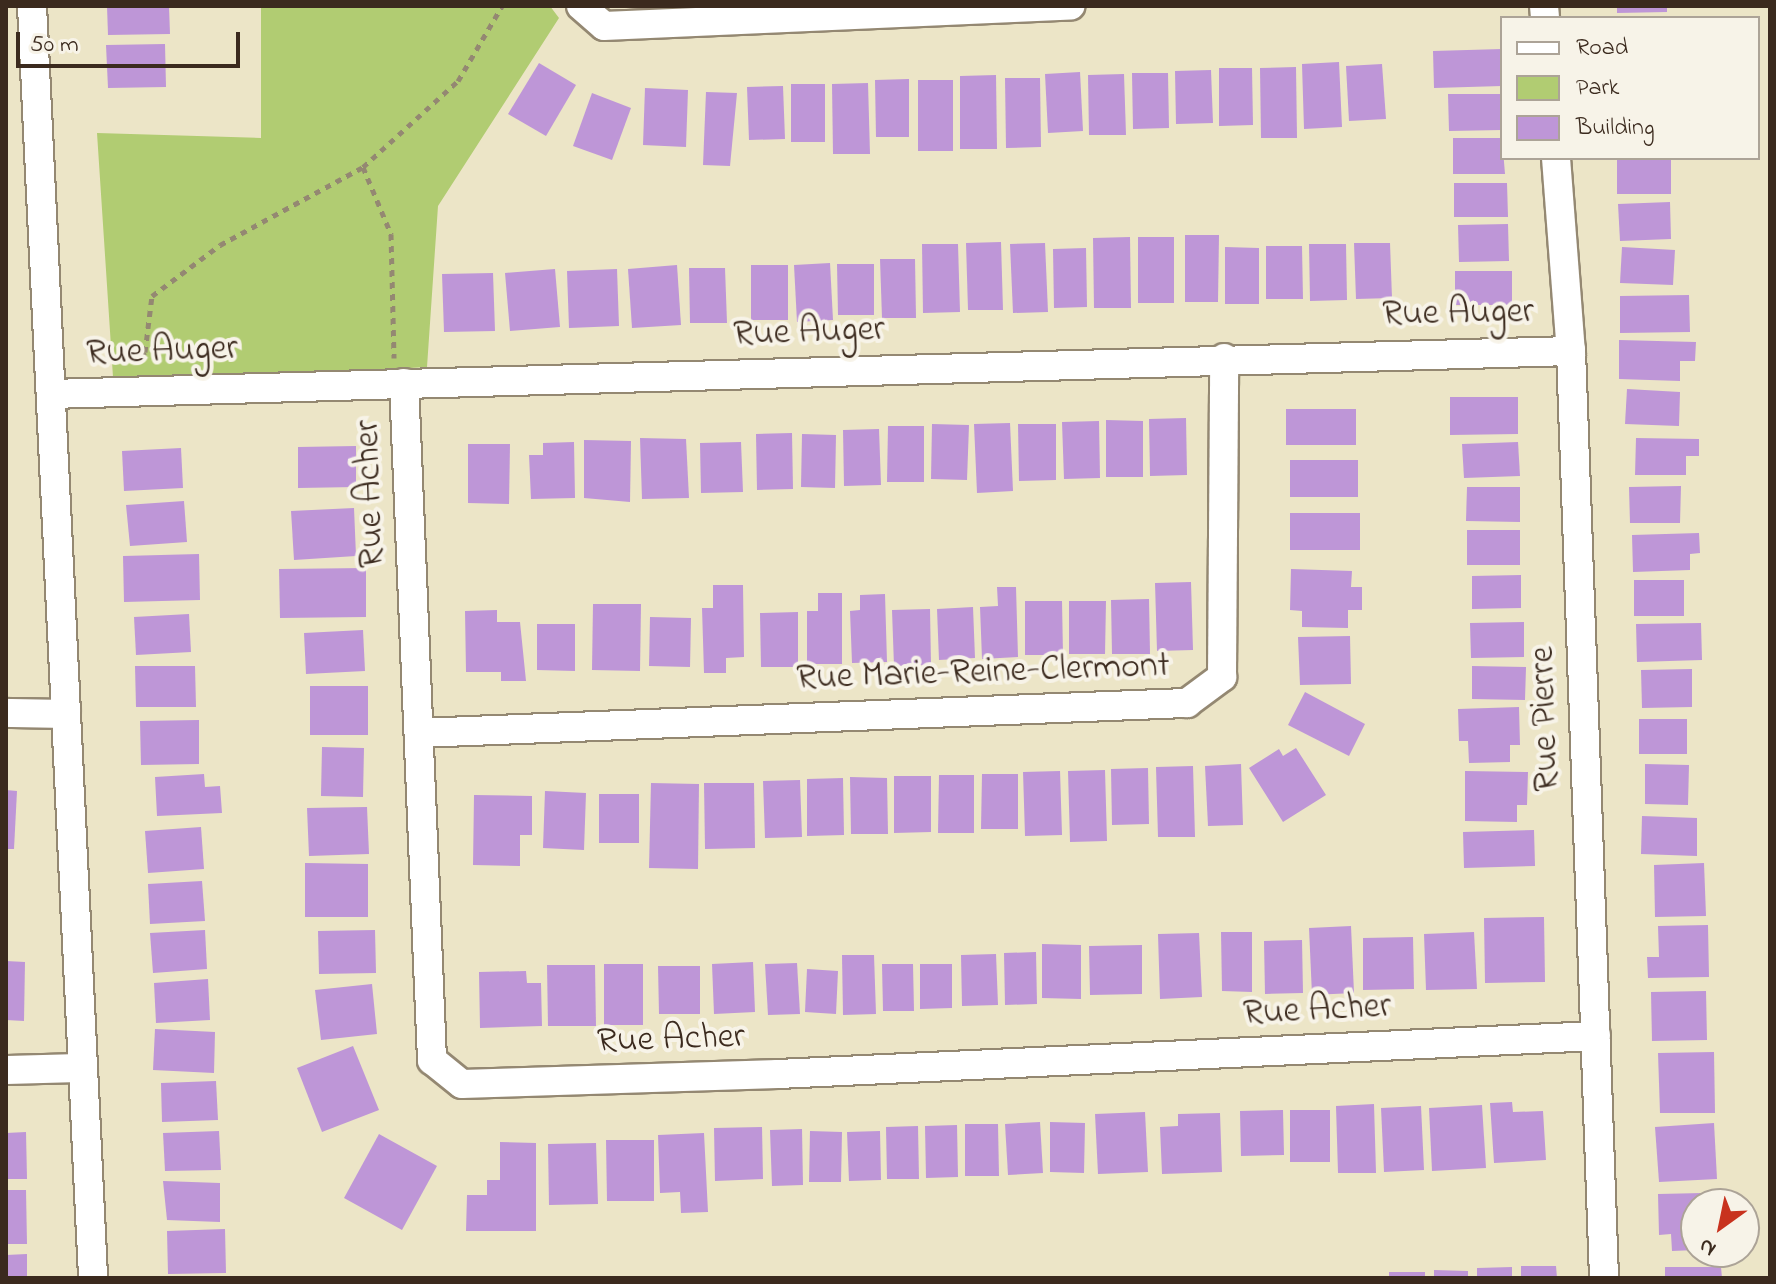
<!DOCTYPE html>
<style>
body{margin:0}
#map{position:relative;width:1776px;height:1284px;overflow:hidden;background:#ece5c7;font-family:"Indie Flower",sans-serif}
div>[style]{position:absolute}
.green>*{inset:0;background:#b1cc72}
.building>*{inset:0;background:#be96d7}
.path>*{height:5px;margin-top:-2.5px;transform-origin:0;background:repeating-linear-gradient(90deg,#948872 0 6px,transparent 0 12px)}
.roads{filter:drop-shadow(2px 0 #948872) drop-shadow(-2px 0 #948872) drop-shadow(0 2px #948872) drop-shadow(0 -2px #948872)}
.street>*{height:28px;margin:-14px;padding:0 14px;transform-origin:14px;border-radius:14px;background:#fff}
span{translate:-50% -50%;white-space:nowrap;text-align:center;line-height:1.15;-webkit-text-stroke:8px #f7f3e8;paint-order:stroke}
.street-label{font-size:36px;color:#3b2a1e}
.frame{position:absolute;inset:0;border:8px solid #3b2a1e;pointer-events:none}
.legend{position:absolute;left:1500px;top:16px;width:260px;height:144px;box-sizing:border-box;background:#f7f3e8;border:2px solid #aca397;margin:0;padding:10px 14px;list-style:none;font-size:24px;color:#3b2a1e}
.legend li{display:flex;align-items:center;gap:16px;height:40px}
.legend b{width:40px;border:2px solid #aca397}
.north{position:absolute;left:1680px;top:1188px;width:80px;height:80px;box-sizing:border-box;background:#f7f3e8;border:2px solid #aca397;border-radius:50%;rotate:213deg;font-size:22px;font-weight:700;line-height:32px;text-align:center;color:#3b2a1e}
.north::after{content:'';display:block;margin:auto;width:28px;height:36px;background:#c8321e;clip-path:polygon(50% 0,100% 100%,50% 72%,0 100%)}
.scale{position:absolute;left:16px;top:32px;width:224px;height:36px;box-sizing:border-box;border:4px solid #3b2a1e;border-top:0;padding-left:10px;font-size:24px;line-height:28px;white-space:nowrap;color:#3b2a1e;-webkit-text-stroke:6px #f7f3e8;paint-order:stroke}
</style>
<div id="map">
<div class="green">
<div style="clip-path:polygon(261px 6px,550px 6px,559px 18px,438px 206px,427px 367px,132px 384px,113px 377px,97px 133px,261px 138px)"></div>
</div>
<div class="building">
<div style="clip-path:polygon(107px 6px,169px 6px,170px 34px,108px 35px)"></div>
<div style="clip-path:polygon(1617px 6px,1667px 6px,1667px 12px,1617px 13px)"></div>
<div style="clip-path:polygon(165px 44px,166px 87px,108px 88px,106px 45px)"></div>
<div style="clip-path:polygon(1502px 49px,1502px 86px,1434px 88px,1433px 51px)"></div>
<div style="clip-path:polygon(1339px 62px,1342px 127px,1304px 129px,1302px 64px)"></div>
<div style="clip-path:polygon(539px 63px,576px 85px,546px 136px,508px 114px)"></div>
<div style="clip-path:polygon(1382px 64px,1386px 119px,1349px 121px,1346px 66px)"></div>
<div style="clip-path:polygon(1296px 67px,1297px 138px,1261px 138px,1260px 68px)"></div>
<div style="clip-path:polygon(1219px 68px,1252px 68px,1253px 125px,1219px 126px)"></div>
<div style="clip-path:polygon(1211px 70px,1213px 123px,1176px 124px,1175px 71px)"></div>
<div style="clip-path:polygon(1080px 72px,1083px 131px,1048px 133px,1045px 74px)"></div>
<div style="clip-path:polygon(1132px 73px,1168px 73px,1169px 128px,1133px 129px)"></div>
<div style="clip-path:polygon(1124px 74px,1126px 135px,1089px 135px,1088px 75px)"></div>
<div style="clip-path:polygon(996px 75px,997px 149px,960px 149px,960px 76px)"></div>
<div style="clip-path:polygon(1005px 78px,1040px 78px,1041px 147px,1006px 148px)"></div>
<div style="clip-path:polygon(909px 79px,909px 137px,876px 137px,875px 80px)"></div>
<div style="clip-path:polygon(918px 80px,953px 80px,953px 151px,918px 151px)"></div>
<div style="clip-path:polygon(868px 83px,870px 154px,833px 154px,832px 84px)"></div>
<div style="clip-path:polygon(791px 84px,825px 84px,825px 142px,791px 142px)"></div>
<div style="clip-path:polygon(783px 86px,785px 139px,749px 140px,747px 87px)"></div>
<div style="clip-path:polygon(645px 88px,688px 90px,686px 147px,643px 145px)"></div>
<div style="clip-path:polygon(706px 92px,737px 93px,730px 166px,703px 165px)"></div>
<div style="clip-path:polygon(592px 93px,631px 108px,612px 160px,573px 146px)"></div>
<div style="clip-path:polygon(1448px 94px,1502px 94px,1502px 130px,1449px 131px)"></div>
<div style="clip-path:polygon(1453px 138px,1502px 138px,1505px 174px,1453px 174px)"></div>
<div style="clip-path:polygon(1617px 159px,1671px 159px,1671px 194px,1617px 194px)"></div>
<div style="clip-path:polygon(1454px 183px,1507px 183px,1508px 217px,1454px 217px)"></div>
<div style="clip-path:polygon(1670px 202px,1671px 239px,1620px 241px,1618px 204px)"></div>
<div style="clip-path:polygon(1508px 224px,1509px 261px,1459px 262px,1458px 225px)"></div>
<div style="clip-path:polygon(1185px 235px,1219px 235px,1218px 302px,1185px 302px)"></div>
<div style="clip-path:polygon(1130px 237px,1131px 308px,1094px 308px,1093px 238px)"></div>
<div style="clip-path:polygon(1138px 237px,1174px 237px,1174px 303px,1138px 303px)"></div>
<div style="clip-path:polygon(1001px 242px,1003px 310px,968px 310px,966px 243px)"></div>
<div style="clip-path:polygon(1045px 243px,1048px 312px,1013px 313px,1010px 244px)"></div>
<div style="clip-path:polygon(1354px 243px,1390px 243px,1392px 298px,1356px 299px)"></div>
<div style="clip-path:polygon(922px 244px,958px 244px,960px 312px,923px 313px)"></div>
<div style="clip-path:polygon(1309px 244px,1346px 244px,1347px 300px,1310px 301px)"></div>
<div style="clip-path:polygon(1266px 246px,1302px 246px,1303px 299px,1266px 299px)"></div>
<div style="clip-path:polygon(1225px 247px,1259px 248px,1259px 304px,1225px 304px)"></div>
<div style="clip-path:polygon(1622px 247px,1675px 250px,1673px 285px,1620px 283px)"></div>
<div style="clip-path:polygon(1086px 248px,1087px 307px,1054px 308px,1053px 249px)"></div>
<div style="clip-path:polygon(880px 259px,915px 259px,916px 318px,882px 318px)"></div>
<div style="clip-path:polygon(830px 263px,833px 320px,797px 322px,794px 265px)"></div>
<div style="clip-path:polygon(837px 264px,874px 264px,874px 315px,838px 315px)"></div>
<div style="clip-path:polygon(677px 265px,681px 325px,632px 328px,628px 269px)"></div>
<div style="clip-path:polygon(751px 265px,788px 265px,788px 320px,751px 320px)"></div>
<div style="clip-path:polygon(689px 268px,725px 268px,727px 323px,690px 323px)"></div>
<div style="clip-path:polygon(555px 269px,560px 327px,510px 331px,505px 273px)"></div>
<div style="clip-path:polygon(617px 269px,619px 326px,569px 328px,567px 271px)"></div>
<div style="clip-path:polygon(1455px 271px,1512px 271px,1512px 305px,1455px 305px)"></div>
<div style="clip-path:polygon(493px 273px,495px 331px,444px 332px,442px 274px)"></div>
<div style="clip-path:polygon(1689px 295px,1690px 332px,1620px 333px,1620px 296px)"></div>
<div style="clip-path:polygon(1619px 340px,1696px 342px,1695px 361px,1680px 361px,1680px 381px,1619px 379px)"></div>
<div style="clip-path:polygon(1627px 389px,1680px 392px,1679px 426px,1625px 424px)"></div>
<div style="clip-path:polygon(1450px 397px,1518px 397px,1518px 434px,1450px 435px)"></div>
<div style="clip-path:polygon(1286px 409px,1356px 409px,1356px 445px,1286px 445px)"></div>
<div style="clip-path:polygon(1186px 418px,1187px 475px,1150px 476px,1149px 419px)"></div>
<div style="clip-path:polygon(1106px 420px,1143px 421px,1143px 477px,1106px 477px)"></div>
<div style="clip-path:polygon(1099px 421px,1100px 478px,1064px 479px,1062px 422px)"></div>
<div style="clip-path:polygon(1010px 423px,1013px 491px,977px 493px,974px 424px)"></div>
<div style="clip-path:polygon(932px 424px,969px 425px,967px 480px,931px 479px)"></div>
<div style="clip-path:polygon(1018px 424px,1056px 424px,1056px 480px,1019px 481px)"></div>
<div style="clip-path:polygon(888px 426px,924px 426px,924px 482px,887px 482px)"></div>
<div style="clip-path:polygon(879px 429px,881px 485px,844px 486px,843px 430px)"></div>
<div style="clip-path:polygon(792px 433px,793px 489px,757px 490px,756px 434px)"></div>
<div style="clip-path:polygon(802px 434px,836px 435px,835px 488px,801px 487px)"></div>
<div style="clip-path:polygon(640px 438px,686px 439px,689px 498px,642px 499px)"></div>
<div style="clip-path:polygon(1636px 438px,1699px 439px,1699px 456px,1686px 456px,1686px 475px,1635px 475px)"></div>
<div style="clip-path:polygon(584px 440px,631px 441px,630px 502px,584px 498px)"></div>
<div style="clip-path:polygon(574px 442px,575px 498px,531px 499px,529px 455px,543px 455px,543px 443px)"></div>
<div style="clip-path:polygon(741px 442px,743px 492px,701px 493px,700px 443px)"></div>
<div style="clip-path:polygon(1518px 442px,1520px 476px,1464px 478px,1462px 444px)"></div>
<div style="clip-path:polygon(468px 444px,510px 444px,509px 504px,468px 503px)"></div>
<div style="clip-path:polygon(356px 446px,356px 487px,298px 488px,298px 447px)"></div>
<div style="clip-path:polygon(181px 448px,183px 488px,124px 491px,122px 451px)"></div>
<div style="clip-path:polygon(1290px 460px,1358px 460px,1358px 497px,1290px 497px)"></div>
<div style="clip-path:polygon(1681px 486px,1680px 523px,1630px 523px,1629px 487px)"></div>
<div style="clip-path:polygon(1467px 487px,1520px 487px,1520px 522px,1466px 521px)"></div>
<div style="clip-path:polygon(184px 501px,187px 542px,130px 546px,126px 505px)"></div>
<div style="clip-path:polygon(354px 508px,356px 556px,294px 560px,291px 511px)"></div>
<div style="clip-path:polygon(1290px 513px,1360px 513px,1360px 550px,1290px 550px)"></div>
<div style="clip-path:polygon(1467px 530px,1520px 530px,1520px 565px,1467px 565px)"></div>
<div style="clip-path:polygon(1699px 533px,1700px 553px,1690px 554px,1690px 570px,1633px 572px,1632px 535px)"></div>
<div style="clip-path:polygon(199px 554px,200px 600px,124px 602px,123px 556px)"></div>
<div style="clip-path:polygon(366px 568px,366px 617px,280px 618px,279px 569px)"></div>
<div style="clip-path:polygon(1291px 569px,1352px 571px,1351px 587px,1362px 587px,1362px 610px,1348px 610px,1348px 628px,1302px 627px,1302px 611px,1290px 610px)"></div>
<div style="clip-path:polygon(1521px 575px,1521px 608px,1472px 609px,1472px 576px)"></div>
<div style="clip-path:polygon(1634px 580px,1684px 580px,1684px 616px,1634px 616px)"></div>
<div style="clip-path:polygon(1191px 582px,1193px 650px,1157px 651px,1155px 583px)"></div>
<div style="clip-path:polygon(713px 585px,743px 585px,744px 657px,726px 658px,726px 673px,704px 673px,702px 608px,713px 608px)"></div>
<div style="clip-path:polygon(997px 587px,1016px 587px,1018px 657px,982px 659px,980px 607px,998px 606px)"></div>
<div style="clip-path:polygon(818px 593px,842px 593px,842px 664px,807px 664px,807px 611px,818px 611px)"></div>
<div style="clip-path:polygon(885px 594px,887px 662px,852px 663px,850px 611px,860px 610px,860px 595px)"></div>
<div style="clip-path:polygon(1149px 599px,1150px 654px,1112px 654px,1111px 600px)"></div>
<div style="clip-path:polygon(1025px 601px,1062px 601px,1063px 655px,1025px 655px)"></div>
<div style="clip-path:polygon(1069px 601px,1106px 601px,1105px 654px,1069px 654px)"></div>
<div style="clip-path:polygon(593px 604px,641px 604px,640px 671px,592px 670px)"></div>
<div style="clip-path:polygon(973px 607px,975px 658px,939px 660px,937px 609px)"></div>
<div style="clip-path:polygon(930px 609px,931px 665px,894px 666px,892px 610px)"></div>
<div style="clip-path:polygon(497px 610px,497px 622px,520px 622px,526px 681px,501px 681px,501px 672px,466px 672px,465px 611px)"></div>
<div style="clip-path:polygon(798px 612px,798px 667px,761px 667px,760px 613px)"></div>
<div style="clip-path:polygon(189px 614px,191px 652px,136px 655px,134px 617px)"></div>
<div style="clip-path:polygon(650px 617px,691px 618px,690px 667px,649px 666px)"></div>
<div style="clip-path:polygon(1524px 622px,1524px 657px,1471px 658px,1470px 623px)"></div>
<div style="clip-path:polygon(1701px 623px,1702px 660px,1637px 662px,1636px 624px)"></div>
<div style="clip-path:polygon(537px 624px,575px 624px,575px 671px,537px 670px)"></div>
<div style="clip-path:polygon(363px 630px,365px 671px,306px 674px,304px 633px)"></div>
<div style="clip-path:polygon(1350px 636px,1351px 684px,1300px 685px,1298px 637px)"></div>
<div style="clip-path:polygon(135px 666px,195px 666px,196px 707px,136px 707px)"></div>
<div style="clip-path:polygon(1472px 666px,1526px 667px,1525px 700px,1472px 699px)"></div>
<div style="clip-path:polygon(1692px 669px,1692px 707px,1642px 708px,1641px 670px)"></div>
<div style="clip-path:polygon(310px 686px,368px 686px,368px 735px,310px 735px)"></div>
<div style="clip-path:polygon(1305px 692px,1365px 724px,1349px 756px,1288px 725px)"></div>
<div style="clip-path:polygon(1519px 707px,1520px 745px,1510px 745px,1510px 762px,1469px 763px,1468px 741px,1459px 741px,1458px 709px)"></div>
<div style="clip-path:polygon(1639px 719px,1687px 719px,1687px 754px,1639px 754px)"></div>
<div style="clip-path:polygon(199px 720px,199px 764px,141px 765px,140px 721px)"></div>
<div style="clip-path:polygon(322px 747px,364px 748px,363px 797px,321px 796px)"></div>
<div style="clip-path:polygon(1296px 748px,1326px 795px,1283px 822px,1249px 768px,1279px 749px,1283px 756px)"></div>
<div style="clip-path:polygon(1241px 764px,1243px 825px,1208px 826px,1205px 766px)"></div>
<div style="clip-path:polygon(1645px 764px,1689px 765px,1688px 805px,1645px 804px)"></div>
<div style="clip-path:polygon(1193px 766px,1195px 837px,1158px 837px,1156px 767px)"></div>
<div style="clip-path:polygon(1148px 768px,1149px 824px,1112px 825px,1111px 769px)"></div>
<div style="clip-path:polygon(1105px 770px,1107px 841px,1070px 842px,1068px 771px)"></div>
<div style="clip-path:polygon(1060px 771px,1062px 835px,1025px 836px,1023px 772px)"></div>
<div style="clip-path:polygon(1465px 771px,1528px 772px,1527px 805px,1517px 805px,1517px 822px,1465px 821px)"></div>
<div style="clip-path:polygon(204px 774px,205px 787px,220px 786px,222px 813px,157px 816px,155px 777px)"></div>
<div style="clip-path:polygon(982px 774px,1018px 774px,1018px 829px,981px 829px)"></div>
<div style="clip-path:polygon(939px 775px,974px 775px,974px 833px,938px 833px)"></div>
<div style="clip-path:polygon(894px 776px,931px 776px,931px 832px,894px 833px)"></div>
<div style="clip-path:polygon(850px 777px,887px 778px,888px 834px,851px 834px)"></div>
<div style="clip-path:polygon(843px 778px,844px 835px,807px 836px,807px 779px)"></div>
<div style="clip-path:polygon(800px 780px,802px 837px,765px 838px,763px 781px)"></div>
<div style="clip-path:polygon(651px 783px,699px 784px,698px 869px,649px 868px)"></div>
<div style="clip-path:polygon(704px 783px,754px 783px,755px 848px,705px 849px)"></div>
<div style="clip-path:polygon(6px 790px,17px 791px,14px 849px,6px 849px)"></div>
<div style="clip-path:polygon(545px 791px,586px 793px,584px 850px,543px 848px)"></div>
<div style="clip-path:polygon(599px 794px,639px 794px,639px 843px,599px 843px)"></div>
<div style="clip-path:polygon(474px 795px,532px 796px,532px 835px,520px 835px,520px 866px,473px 865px)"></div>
<div style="clip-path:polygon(367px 807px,369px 854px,309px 856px,307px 808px)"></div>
<div style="clip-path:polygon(1642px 816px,1697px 818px,1697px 856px,1641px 854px)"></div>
<div style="clip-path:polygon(201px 827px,204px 869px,148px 873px,145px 831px)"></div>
<div style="clip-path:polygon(1534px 830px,1535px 866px,1464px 868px,1463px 832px)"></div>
<div style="clip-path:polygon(305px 863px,368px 864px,368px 917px,305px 917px)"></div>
<div style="clip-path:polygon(1704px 863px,1706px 916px,1655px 917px,1654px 865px)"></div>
<div style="clip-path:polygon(202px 881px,205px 921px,150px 924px,148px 884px)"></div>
<div style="clip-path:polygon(1544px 917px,1545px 982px,1485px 983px,1484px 918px)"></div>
<div style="clip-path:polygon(1708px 925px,1709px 977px,1648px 978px,1647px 957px,1659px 957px,1658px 926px)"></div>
<div style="clip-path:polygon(1351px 926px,1354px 993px,1312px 995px,1309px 928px)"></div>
<div style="clip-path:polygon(205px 930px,207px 969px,153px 973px,150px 933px)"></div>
<div style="clip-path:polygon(375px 930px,376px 973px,319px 974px,318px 931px)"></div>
<div style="clip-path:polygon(1221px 932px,1252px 932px,1252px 992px,1222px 991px)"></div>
<div style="clip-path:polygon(1474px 932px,1477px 989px,1426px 990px,1424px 934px)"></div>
<div style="clip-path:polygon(1199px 933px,1202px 997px,1160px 999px,1158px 934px)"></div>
<div style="clip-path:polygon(1413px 937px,1414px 989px,1363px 990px,1363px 938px)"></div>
<div style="clip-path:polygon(1302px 940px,1303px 993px,1265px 994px,1264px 941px)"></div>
<div style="clip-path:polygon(1042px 944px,1081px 945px,1081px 999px,1042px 998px)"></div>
<div style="clip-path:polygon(1142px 945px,1142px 994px,1090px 995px,1089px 946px)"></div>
<div style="clip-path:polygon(1036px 952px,1037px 1004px,1005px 1005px,1004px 953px)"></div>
<div style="clip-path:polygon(996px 954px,998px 1005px,962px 1006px,961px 955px)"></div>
<div style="clip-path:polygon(842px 955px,874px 955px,876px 1014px,843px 1015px)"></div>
<div style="clip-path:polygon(6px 961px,25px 962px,24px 1021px,6px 1020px)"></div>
<div style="clip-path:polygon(753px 962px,755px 1012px,714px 1014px,712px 964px)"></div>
<div style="clip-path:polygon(797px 963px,800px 1014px,768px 1015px,765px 964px)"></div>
<div style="clip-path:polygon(604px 964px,643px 964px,643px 1025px,604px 1025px)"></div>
<div style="clip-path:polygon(882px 964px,913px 964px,914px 1011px,883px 1011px)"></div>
<div style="clip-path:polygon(920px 964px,952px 964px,952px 1008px,920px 1009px)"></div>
<div style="clip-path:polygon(547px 965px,595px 965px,596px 1026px,548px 1026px)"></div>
<div style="clip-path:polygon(658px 966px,700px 966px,700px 1014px,659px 1014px)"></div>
<div style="clip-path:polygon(807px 969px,838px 971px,836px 1014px,805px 1012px)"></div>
<div style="clip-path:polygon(526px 971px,527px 983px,541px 983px,542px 1026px,480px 1028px,479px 972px)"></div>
<div style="clip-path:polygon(208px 979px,210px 1020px,156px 1023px,154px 983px)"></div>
<div style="clip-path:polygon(372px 984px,377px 1034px,321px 1040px,315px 990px)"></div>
<div style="clip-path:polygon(1706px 991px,1707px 1040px,1652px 1041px,1651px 992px)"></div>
<div style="clip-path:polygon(155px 1029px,215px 1032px,214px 1073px,153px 1070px)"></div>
<div style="clip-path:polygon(353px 1046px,379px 1110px,322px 1132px,297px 1068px)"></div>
<div style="clip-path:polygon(1714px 1052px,1715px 1113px,1660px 1113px,1658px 1053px)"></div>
<div style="clip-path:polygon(216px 1081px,218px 1120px,162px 1122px,161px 1083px)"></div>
<div style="clip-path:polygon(1512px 1102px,1513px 1112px,1543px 1111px,1546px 1160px,1494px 1163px,1490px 1103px)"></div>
<div style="clip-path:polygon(1374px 1104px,1376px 1173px,1338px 1173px,1336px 1106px)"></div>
<div style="clip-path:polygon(1482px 1105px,1486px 1168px,1432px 1171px,1429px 1108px)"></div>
<div style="clip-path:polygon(1421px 1106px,1424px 1170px,1384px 1172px,1381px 1108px)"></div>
<div style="clip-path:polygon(1283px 1110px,1284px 1155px,1241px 1156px,1240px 1111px)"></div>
<div style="clip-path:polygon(1290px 1110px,1330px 1110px,1330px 1162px,1290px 1162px)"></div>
<div style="clip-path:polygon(1145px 1112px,1148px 1172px,1098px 1174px,1095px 1114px)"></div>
<div style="clip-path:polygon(1220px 1113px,1222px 1172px,1162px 1174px,1160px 1127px,1178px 1126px,1178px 1114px)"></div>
<div style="clip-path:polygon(1040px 1122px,1043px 1173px,1008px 1175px,1005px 1124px)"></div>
<div style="clip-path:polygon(1050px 1122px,1085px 1123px,1084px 1173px,1050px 1172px)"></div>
<div style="clip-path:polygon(1714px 1123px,1717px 1179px,1659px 1182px,1655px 1127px)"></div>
<div style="clip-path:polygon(965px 1124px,998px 1124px,999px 1176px,965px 1176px)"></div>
<div style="clip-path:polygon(957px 1125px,958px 1177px,926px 1178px,925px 1126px)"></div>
<div style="clip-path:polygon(918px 1126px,919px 1179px,887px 1179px,886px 1127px)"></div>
<div style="clip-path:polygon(762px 1127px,763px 1179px,715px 1181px,714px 1128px)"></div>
<div style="clip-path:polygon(802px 1129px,803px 1185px,772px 1186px,770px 1130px)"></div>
<div style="clip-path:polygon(219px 1131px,221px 1170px,165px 1171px,163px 1133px)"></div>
<div style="clip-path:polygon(810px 1131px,842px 1132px,841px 1182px,809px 1182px)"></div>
<div style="clip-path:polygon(880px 1131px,881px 1180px,849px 1181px,847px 1132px)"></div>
<div style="clip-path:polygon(26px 1132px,27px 1179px,6px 1179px,6px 1133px)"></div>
<div style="clip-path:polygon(704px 1133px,708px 1212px,681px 1213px,680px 1192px,660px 1193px,658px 1135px)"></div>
<div style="clip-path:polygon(379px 1134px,437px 1166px,402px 1230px,344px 1198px)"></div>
<div style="clip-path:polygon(606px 1140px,654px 1140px,654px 1201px,607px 1201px)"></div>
<div style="clip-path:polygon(500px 1142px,536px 1143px,536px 1231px,466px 1231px,467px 1195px,487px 1195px,487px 1180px,500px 1180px)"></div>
<div style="clip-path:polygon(596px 1143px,598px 1204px,549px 1205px,548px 1144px)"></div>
<div style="clip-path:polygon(163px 1181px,220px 1183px,220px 1222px,167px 1220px)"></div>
<div style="clip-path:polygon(6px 1190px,26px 1190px,27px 1244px,6px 1244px)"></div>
<div style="clip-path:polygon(1703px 1193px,1703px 1204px,1696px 1204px,1696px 1250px,1672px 1251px,1671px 1234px,1659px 1235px,1658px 1194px)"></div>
<div style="clip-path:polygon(225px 1229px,226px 1273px,168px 1274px,167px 1231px)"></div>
<div style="clip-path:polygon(27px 1254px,27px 1278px,6px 1278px,6px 1255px)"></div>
<div style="clip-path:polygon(1521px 1266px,1556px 1266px,1557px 1278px,1521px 1278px)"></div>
<div style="clip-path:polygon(1512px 1267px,1512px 1278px,1477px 1278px,1477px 1268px)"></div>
<div style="clip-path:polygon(1665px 1267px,1721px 1267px,1722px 1278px,1665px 1278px)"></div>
<div style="clip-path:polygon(1434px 1270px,1468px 1271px,1468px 1278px,1434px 1278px)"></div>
<div style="clip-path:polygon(1389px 1272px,1425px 1272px,1425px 1278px,1389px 1278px)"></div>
</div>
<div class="path">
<div style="left:363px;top:167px;width:73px;rotate:67.3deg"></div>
<div style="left:391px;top:234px;width:124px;rotate:88.6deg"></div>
<div style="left:134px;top:362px;width:15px;rotate:-42deg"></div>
<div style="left:145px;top:352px;width:56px;rotate:-82.9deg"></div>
<div style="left:152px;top:296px;width:85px;rotate:-36.9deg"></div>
<div style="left:220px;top:245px;width:163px;rotate:-28.6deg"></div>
<div style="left:363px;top:167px;width:128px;rotate:-42.2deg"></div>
<div style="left:458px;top:81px;width:87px;rotate:-59.6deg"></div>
</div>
<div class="roads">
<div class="street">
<div style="left:32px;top:6px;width:1273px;rotate:87.25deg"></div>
<div style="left:581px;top:6px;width:30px;rotate:41deg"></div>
<div style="left:604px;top:26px;width:467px;rotate:-2.5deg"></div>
<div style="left:1544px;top:6px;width:12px;rotate:85deg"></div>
<div style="left:1556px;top:158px;width:194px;rotate:85.6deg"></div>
<div style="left:1571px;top:351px;width:928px;rotate:87.96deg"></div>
<div style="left:404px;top:383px;width:678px;rotate:87.63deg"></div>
<div style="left:432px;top:1060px;width:38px;rotate:39deg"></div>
<div style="left:462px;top:1084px;width:316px;rotate:-1.8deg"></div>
<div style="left:778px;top:1074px;width:819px;rotate:-2.66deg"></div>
<div style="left:51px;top:394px;width:1521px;rotate:-1.62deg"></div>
<div style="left:6px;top:713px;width:60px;rotate:1deg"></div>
<div style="left:419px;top:733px;width:769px;rotate:-2.24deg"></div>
<div style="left:1187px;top:703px;width:44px;rotate:-36.6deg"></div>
<div style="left:1222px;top:677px;width:319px;rotate:-89.6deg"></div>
<div style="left:6px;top:1070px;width:77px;rotate:-1.5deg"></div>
</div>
</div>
<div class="street-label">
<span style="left:1458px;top:314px;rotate:-1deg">Rue Auger</span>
<span style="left:809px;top:333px;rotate:-2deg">Rue Auger</span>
<span style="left:162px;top:352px;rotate:-2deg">Rue Auger</span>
<span style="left:371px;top:494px;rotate:-92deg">Rue Acher</span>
<span style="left:983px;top:673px;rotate:-2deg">Rue Marie-Reine-Clermont</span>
<span style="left:1546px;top:719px;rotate:-92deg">Rue Pierre</span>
<span style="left:1317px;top:1011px;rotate:-3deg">Rue Acher</span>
<span style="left:671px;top:1040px;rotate:-2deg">Rue Acher</span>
</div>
<div class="frame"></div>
<ul class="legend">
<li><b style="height:10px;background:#fff"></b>Road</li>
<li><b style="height:22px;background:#b1cc72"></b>Park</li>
<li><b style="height:22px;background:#be96d7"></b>Building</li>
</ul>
<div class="north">N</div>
<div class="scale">50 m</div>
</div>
